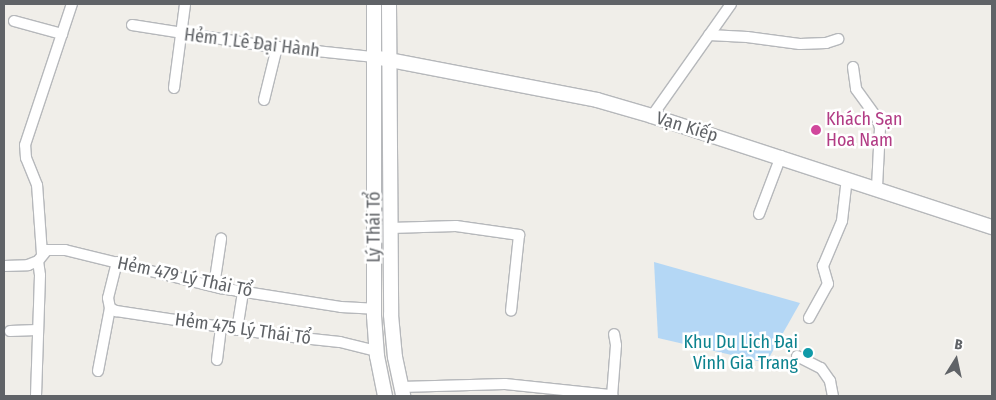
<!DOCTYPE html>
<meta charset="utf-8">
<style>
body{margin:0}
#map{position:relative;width:996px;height:400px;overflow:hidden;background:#f0eee9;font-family:"Fira Sans Condensed",sans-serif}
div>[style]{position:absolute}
.water>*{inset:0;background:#b4d7f5}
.roads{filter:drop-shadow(1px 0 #b6b8bb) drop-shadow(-1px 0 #b6b8bb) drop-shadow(0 1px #b6b8bb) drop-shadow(0 -1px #b6b8bb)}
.street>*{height:10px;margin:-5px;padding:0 5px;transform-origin:5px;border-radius:5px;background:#fff}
.secondary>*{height:14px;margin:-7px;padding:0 7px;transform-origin:7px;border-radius:7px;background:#fff}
.dots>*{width:14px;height:14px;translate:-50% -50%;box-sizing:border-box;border:2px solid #fff;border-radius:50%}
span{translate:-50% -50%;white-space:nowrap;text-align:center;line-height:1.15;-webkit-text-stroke:5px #fff;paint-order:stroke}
.street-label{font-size:18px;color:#606367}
.hotel-label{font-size:18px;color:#b23c85}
.left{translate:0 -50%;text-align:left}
.culture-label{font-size:18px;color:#0d838f}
.right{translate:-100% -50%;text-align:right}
.frame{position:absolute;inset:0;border:5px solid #606367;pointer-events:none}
.north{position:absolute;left:931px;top:335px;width:50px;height:50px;-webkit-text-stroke:4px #fff;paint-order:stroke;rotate:10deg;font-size:14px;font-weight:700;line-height:20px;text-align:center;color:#606367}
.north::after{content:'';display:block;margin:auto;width:18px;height:22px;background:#606367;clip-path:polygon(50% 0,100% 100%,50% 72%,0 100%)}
</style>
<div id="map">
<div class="water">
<div style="clip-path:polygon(654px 262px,800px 303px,766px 363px,658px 338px)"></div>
</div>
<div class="roads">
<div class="street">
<div style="left:14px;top:21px;width:50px;rotate:15.2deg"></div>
<div style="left:132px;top:25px;width:129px;rotate:8.9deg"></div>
<div style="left:259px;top:45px;width:116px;rotate:6deg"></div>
<div style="left:709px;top:35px;width:38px;rotate:3deg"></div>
<div style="left:747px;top:37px;width:53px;rotate:7.5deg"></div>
<div style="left:800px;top:44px;width:26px;rotate:-2deg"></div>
<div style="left:826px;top:43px;width:13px;rotate:-18deg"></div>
<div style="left:853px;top:67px;width:22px;rotate:82deg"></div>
<div style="left:856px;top:89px;width:36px;rotate:54deg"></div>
<div style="left:877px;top:118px;width:10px;rotate:73deg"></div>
<div style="left:880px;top:128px;width:60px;rotate:92.9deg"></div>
<div style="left:174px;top:88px;width:85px;rotate:-82.5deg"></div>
<div style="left:264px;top:100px;width:55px;rotate:-76.2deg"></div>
<div style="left:652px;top:116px;width:137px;rotate:-54.8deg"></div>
<div style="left:759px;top:214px;width:62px;rotate:-69.2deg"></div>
<div style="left:390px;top:228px;width:66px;rotate:-1.7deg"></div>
<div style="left:456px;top:226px;width:64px;rotate:8.1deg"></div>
<div style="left:519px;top:235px;width:76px;rotate:96deg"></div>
<div style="left:42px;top:254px;width:69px;rotate:-94.1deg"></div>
<div style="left:37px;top:185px;width:29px;rotate:-112deg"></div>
<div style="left:26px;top:158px;width:13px;rotate:-94deg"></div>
<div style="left:25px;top:145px;width:149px;rotate:-71.6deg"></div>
<div style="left:117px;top:262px;width:37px;rotate:104deg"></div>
<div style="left:108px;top:298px;width:10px;rotate:79deg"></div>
<div style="left:110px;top:308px;width:7px;rotate:27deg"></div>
<div style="left:116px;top:311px;width:160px;rotate:8.6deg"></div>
<div style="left:274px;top:335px;width:66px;rotate:6.1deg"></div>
<div style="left:340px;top:342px;width:38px;rotate:14deg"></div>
<div style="left:4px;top:266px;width:24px;rotate:-2deg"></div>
<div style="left:28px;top:265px;width:11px;rotate:-22deg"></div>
<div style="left:38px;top:261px;width:14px;rotate:-51deg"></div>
<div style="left:47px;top:250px;width:18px"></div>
<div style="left:65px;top:250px;width:160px;rotate:13.8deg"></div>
<div style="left:220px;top:288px;width:122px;rotate:8.9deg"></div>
<div style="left:341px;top:307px;width:33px;rotate:3deg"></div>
<div style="left:214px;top:286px;width:48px;rotate:-81.5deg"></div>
<div style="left:809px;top:318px;width:39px;rotate:-61deg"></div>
<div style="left:828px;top:284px;width:19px;rotate:-106deg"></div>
<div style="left:823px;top:266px;width:49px;rotate:-67.1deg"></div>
<div style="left:842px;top:221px;width:43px;rotate:-83.4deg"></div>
<div style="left:237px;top:330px;width:39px;rotate:-81deg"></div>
<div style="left:10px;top:331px;width:27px;rotate:-2deg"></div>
<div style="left:797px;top:356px;width:27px;rotate:27deg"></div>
<div style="left:821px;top:368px;width:16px;rotate:55deg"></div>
<div style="left:830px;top:381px;width:15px;rotate:79deg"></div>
<div style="left:217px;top:360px;width:33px;rotate:-83deg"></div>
<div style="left:98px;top:371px;width:64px;rotate:-79.2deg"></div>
<div style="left:401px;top:387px;width:104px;rotate:-1.7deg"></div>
<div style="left:505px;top:384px;width:108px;rotate:5.9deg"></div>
<div style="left:36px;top:396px;width:121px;rotate:-88.1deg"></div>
<div style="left:40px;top:275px;width:14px;rotate:-98deg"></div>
<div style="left:612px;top:396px;width:51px;rotate:-85.5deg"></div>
<div style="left:616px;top:345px;width:11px;rotate:-100deg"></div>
</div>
<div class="secondary">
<div style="left:374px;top:4px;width:312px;rotate:90deg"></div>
<div style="left:374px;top:316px;width:40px;rotate:85.7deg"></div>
<div style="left:377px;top:356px;width:41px;rotate:78.7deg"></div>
<div style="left:389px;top:4px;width:311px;rotate:89.6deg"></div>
<div style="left:391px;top:315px;width:42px;rotate:84.6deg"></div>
<div style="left:395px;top:357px;width:40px;rotate:78deg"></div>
<div style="left:374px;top:57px;width:227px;rotate:10.9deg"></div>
<div style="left:597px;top:100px;width:57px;rotate:16.2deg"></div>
<div style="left:652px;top:116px;width:358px;rotate:18.1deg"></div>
</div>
</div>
<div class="dots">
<div style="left:816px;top:130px;background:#d1479c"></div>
<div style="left:808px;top:353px;background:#0f9aa8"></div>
</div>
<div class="street-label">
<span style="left:252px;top:43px;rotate:7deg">Hẻm 1 Lê Đại Hành</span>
<span style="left:687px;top:127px;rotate:17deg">Vạn Kiếp</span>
<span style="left:374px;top:227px;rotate:-90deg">Lý Thái Tổ</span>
<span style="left:185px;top:277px;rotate:12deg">Hẻm 479 Lý Thái Tổ</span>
<span style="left:243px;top:329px;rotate:8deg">Hẻm 475 Lý Thái Tổ</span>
</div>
<div class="hotel-label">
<span class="left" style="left:826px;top:130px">Khách Sạn<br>Hoa Nam</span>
</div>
<div class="culture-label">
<span class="right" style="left:798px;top:353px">Khu Du Lịch Đại<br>Vinh Gia Trang</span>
</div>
<div class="frame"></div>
<div class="north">B</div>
</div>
